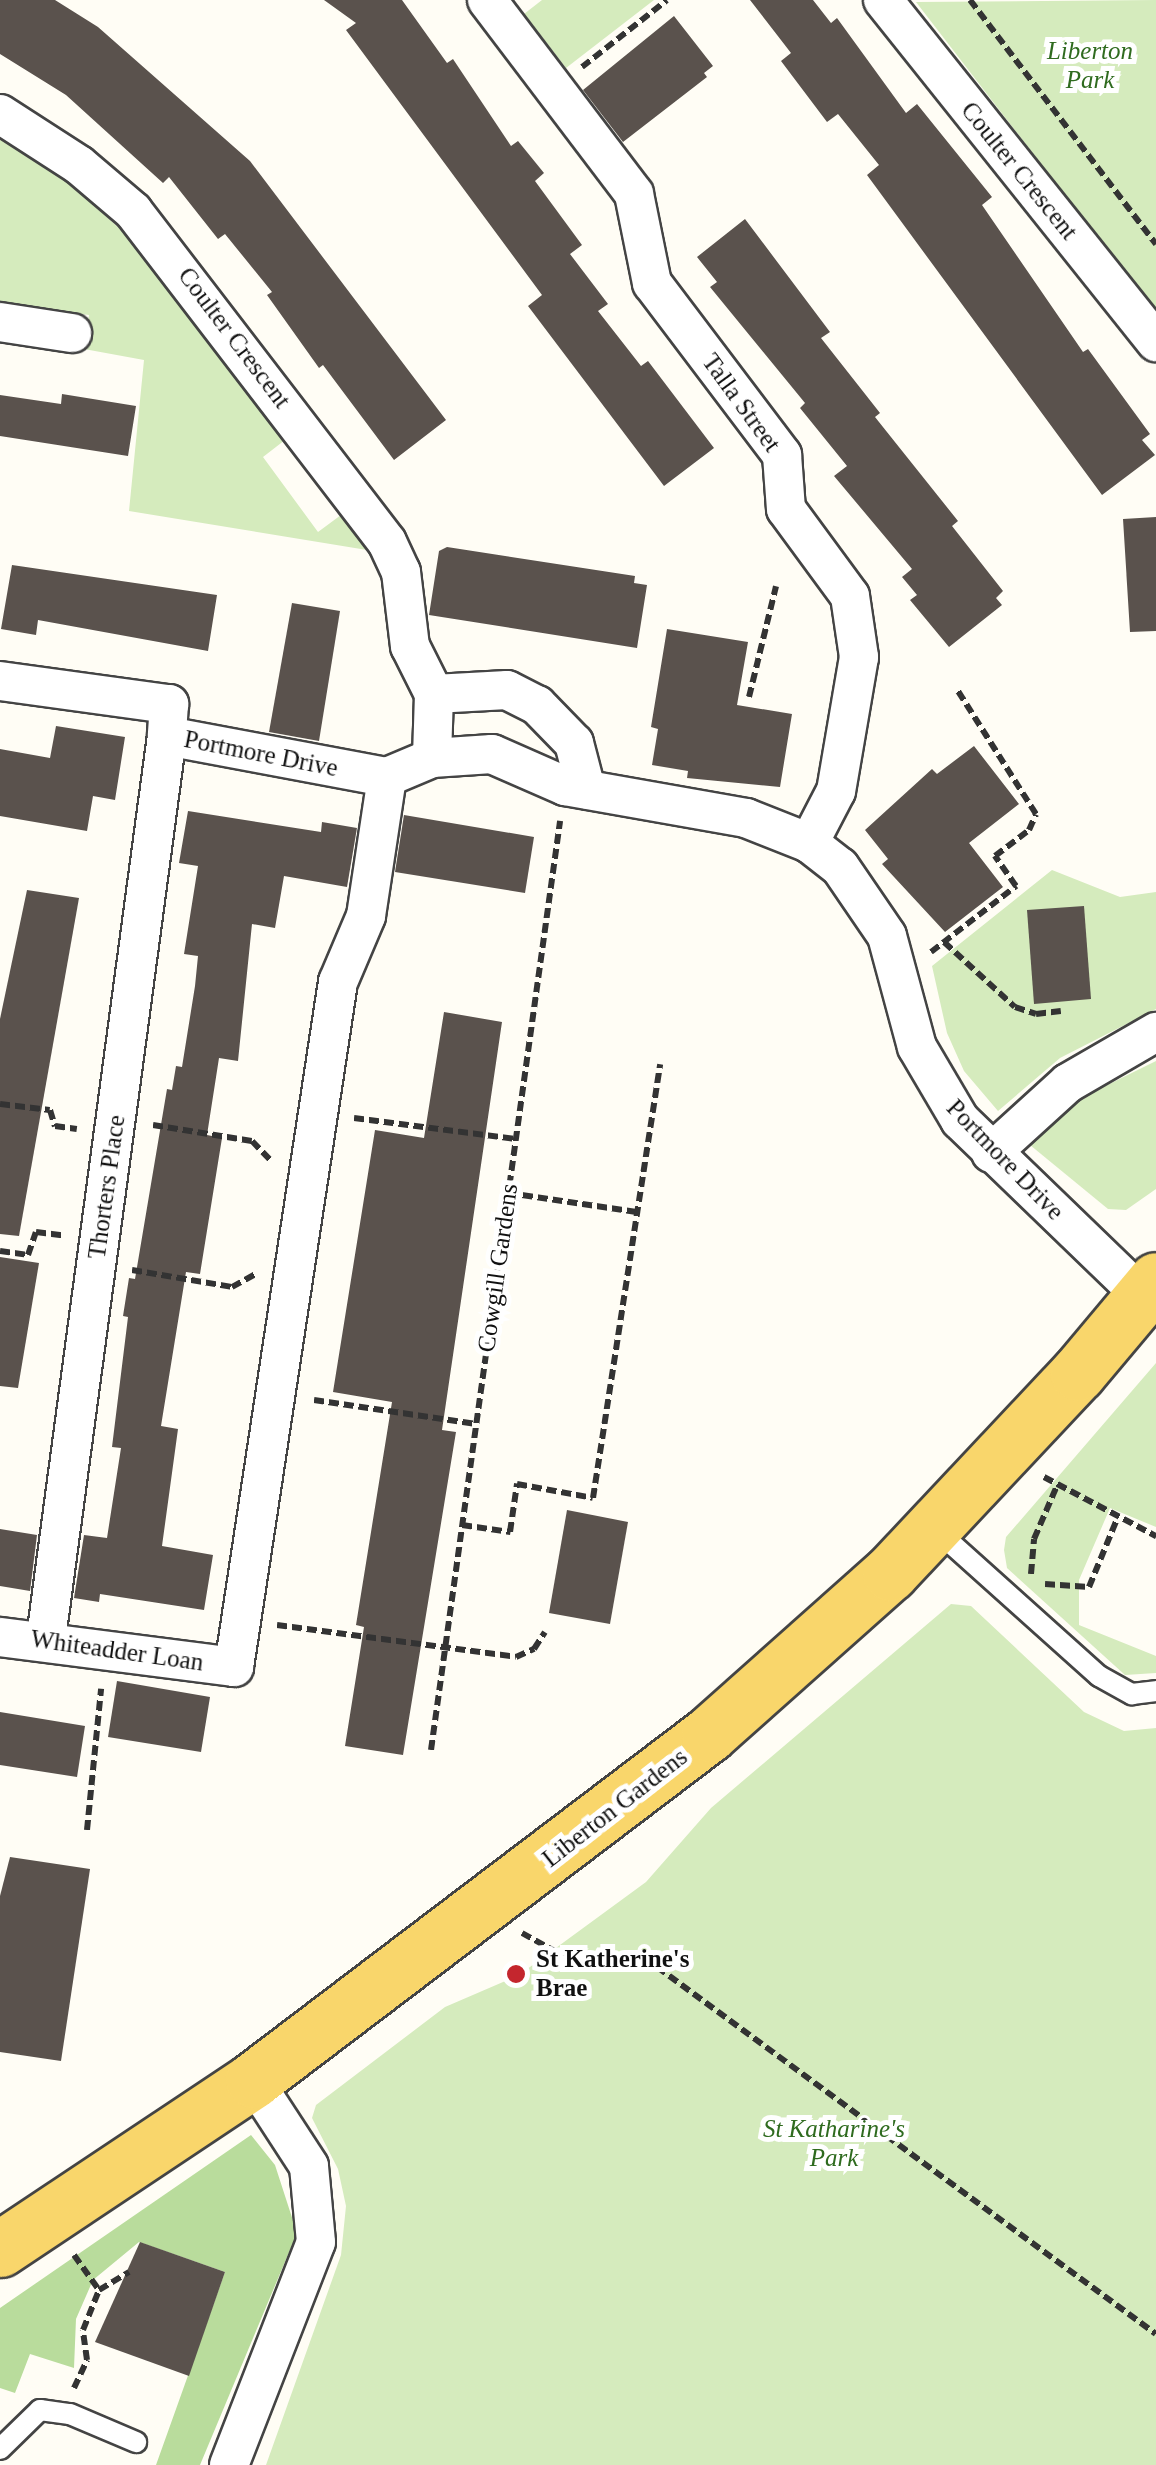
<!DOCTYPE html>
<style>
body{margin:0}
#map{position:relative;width:1156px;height:2465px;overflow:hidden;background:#fffdf5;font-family:"Times New Roman",serif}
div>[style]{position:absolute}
.green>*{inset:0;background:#d5ebbd}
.forest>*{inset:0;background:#b9dc9c}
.building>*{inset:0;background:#5a524d}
.path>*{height:6px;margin-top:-3px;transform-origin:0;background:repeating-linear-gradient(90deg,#333 0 10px,transparent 0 15px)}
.roads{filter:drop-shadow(2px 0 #444) drop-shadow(-2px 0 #444) drop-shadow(0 2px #444) drop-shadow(0 -2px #444)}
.lane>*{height:20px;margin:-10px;padding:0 10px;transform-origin:10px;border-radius:10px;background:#fff}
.street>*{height:38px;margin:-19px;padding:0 19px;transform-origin:19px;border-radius:19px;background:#fff}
.primary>*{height:55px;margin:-27.5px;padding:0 27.5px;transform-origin:27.5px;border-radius:27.5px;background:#f9d66b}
.dots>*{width:28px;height:28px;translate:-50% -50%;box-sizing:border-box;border:5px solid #fff;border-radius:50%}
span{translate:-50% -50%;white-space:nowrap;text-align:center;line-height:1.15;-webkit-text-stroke:10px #fff;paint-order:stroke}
.park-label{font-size:25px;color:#2f6b1f;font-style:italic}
.street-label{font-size:25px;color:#111}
.poi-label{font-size:25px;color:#111;font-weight:700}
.left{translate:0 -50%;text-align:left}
</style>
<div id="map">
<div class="green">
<div style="clip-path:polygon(542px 0,654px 0,566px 68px,524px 14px)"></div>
<div style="clip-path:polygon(1156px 0,1156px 313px,916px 2px)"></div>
<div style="clip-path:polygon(0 138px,67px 180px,122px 231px,285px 440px,263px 457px,318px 532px,341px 515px,367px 550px,129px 511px,144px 360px,84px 349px,89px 315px,0 303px)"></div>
<div style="clip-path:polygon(1052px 870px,1120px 897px,1156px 892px,1156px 1009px,1060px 1058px,998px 1111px,964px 1071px,947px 1033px,932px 966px)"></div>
<div style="clip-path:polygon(1156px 1061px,1156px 1189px,1126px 1210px,1108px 1209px,1030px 1145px,1085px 1096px)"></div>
<div style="clip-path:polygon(1156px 1363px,1156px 1527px,1110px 1508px,1079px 1580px,1079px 1625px,1156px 1656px,1156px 1673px,1125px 1675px,1007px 1568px,1004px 1550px,1006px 1537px)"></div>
<div style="clip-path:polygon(951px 1604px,971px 1606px,1084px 1712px,1124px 1731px,1156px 1728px,1156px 2465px,266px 2465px,341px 2255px,346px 2206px,338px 2169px,312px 2118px,316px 2105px,445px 2007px,519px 1975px,646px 1882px,711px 1808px)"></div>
</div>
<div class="forest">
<div style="clip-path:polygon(251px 2135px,275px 2165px,297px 2233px,200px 2465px,156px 2465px,225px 2272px,139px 2242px,93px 2280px,76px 2319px,74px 2368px,30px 2354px,15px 2393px,0 2388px,0 2308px)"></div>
</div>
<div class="building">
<div style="clip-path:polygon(0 0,55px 0,98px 27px,250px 161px,446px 420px,394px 460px,323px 365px,319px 368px,267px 295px,272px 292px,225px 234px,218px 239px,169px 177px,163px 183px,66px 95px,0 54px)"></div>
<div style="clip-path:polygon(324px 0,402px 0,447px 63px,453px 59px,511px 146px,518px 141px,544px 173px,535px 181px,582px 245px,570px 254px,608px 304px,598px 311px,641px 366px,648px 361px,714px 448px,664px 486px,528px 306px,542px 295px,346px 30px,356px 23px)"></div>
<div style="clip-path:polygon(750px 0,813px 0,831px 23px,837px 18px,906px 113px,917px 104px,992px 197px,982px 205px,1083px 352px,1088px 349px,1150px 434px,1142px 440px,1155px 455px,1102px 495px,867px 175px,879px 165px,838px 114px,827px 122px,781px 61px,791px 53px)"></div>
<div style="clip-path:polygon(674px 16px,713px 66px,704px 73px,707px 77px,623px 142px,583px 90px)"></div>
<div style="clip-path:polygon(745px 219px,830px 332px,821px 338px,880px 413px,875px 417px,958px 521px,952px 526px,1003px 591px,996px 598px,1002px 605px,949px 647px,910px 600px,917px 595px,902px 577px,912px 569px,834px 476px,847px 466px,800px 408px,805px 403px,710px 287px,717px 282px,697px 257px)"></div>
<div style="clip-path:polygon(62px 394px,136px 406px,128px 456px,0 436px,0 395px,61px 404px)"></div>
<div style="clip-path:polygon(1156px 517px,1156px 631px,1130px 632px,1123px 519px)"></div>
<div style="clip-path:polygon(447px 547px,635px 576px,634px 583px,647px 585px,637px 648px,429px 615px,439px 551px)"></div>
<div style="clip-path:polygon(12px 565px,217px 595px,208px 651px,38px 620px,36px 635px,1px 629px)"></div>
<div style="clip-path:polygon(292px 603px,340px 611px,319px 741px,269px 732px)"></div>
<div style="clip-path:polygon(667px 629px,748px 642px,737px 705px,792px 714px,780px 787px,687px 778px,688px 771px,652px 765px,658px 729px,651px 727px)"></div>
<div style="clip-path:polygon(56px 726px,125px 737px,115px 800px,93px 796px,87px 831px,0 816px,0 749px,50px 758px)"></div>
<div style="clip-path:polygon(974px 746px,1019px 804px,969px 843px,1003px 887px,945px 932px,882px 864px,888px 859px,865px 830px,932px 769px,937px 774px)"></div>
<div style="clip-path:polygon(188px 811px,321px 832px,322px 822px,357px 828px,347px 887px,284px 876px,275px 928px,252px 924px,238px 1061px,219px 1058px,207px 1135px,222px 1138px,200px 1274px,186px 1272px,161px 1426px,178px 1429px,162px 1546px,213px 1555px,204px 1610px,100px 1594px,99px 1602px,74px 1598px,84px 1535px,107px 1538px,121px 1448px,112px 1447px,128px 1317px,123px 1316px,129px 1278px,135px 1279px,167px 1089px,172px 1090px,176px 1066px,182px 1067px,195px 986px,198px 956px,184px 954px,198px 866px,179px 863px)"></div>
<div style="clip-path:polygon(404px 815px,534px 837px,525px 893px,395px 872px)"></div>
<div style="clip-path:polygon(27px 890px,79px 898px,19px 1236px,0 1234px,0 1019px)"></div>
<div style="clip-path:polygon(1084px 906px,1091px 999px,1034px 1004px,1027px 910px)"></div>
<div style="clip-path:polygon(444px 1012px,502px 1022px,442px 1430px,456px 1432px,403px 1755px,345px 1746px,364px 1627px,356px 1625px,392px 1402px,333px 1392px,375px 1130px,424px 1138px)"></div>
<div style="clip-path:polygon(0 1257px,39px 1263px,18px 1388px,0 1386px)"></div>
<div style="clip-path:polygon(567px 1510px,628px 1522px,610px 1624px,549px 1613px)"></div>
<div style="clip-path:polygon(0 1529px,37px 1535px,30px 1591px,0 1586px)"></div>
<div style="clip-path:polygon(117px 1681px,210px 1697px,201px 1752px,108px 1737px)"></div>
<div style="clip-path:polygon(0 1712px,85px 1726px,77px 1777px,0 1765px)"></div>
<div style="clip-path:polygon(10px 1857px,90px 1869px,61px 2061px,0 2052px,0 1896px)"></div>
<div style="clip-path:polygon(140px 2242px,225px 2272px,189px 2376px,95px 2342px)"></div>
</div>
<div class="path">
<div style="left:970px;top:0;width:307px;rotate:52.7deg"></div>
<div style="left:582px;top:67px;width:108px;rotate:-38.2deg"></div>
<div style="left:749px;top:697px;width:114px;rotate:-76.3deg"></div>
<div style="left:944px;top:942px;width:96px;rotate:42.5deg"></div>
<div style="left:1015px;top:1007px;width:22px;rotate:18deg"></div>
<div style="left:1036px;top:1014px;width:25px;rotate:-7deg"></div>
<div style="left:931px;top:952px;width:108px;rotate:-37.8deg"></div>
<div style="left:1016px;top:886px;width:37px;rotate:-125deg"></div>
<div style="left:995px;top:856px;width:43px;rotate:-37.4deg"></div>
<div style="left:1029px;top:830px;width:17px;rotate:-66deg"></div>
<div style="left:1036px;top:814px;width:149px;rotate:-122.4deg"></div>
<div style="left:0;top:1104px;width:50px;rotate:6.8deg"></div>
<div style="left:50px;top:1110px;width:17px;rotate:73deg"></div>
<div style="left:55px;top:1126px;width:22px;rotate:8deg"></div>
<div style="left:354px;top:1118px;width:163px;rotate:7.4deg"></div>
<div style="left:153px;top:1125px;width:100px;rotate:9.2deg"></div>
<div style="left:252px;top:1141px;width:28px;rotate:46deg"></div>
<div style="left:508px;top:1193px;width:130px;rotate:8.4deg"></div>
<div style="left:0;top:1251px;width:28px;rotate:8deg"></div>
<div style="left:28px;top:1255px;width:24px;rotate:-71deg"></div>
<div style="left:36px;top:1232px;width:26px;rotate:7deg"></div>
<div style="left:132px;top:1270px;width:101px;rotate:9.6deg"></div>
<div style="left:232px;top:1287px;width:26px;rotate:-29deg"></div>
<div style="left:314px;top:1400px;width:164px;rotate:8.4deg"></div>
<div style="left:1044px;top:1477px;width:127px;rotate:27.8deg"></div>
<div style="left:462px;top:1525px;width:49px;rotate:8.3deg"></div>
<div style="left:510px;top:1532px;width:49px;rotate:-81.7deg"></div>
<div style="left:517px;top:1484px;width:77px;rotate:10.4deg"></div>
<div style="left:593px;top:1498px;width:439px;rotate:-81.2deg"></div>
<div style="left:1031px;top:1574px;width:35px;rotate:-85deg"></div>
<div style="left:1034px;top:1539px;width:56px;rotate:-66.7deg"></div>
<div style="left:1045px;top:1584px;width:44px;rotate:3.9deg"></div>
<div style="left:1089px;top:1587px;width:74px;rotate:-67.6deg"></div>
<div style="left:277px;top:1625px;width:241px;rotate:7.6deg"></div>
<div style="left:516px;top:1657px;width:20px;rotate:-24deg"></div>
<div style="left:534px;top:1649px;width:20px;rotate:-57deg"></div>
<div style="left:431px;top:1750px;width:938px;rotate:-82.09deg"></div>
<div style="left:87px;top:1830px;width:142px;rotate:-84.3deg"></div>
<div style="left:522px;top:1933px;width:39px;rotate:29deg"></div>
<div style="left:556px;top:1952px;width:89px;rotate:3.9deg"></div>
<div style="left:645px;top:1958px;width:634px;rotate:36.35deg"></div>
<div style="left:74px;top:2255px;width:43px;rotate:54.5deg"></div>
<div style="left:99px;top:2290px;width:35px;rotate:-31deg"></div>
<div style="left:74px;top:2388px;width:31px;rotate:-65deg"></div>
<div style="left:87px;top:2360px;width:30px;rotate:-98deg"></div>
<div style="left:83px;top:2330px;width:43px;rotate:-68.2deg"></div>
</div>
<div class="roads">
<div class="lane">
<div style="left:935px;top:1529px;width:220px;rotate:41.9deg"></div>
<div style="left:1099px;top:1676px;width:38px;rotate:29deg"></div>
<div style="left:1132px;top:1694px;width:24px;rotate:-7deg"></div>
<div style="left:0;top:2449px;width:56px;rotate:-44.3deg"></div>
<div style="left:40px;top:2410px;width:30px;rotate:8deg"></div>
<div style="left:70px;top:2414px;width:72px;rotate:23deg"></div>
</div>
<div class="street">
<div style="left:487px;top:0;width:243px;rotate:52.8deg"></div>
<div style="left:634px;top:194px;width:91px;rotate:78.6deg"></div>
<div style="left:652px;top:283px;width:216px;rotate:52.9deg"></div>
<div style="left:782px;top:455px;width:54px;rotate:85.8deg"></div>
<div style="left:786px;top:509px;width:108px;rotate:53.7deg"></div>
<div style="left:850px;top:596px;width:62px;rotate:81.6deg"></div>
<div style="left:859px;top:657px;width:136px;rotate:99.7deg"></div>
<div style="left:836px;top:791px;width:59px;rotate:117.4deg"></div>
<div style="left:883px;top:0;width:438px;rotate:51.4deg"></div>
<div style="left:0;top:114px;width:94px;rotate:32.8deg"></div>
<div style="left:79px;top:165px;width:71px;rotate:40.4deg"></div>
<div style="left:133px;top:211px;width:417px;rotate:52.5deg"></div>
<div style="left:387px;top:542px;width:33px;rotate:65deg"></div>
<div style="left:401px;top:572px;width:75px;rotate:83.1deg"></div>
<div style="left:410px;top:646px;width:54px;rotate:63.4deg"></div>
<div style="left:434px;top:694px;width:64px;rotate:91.8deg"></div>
<div style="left:0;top:322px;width:73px;rotate:8.7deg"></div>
<div style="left:0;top:681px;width:171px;rotate:7.8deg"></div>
<div style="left:169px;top:704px;width:32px;rotate:94deg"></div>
<div style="left:167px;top:736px;width:224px;rotate:10.6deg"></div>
<div style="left:387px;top:777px;width:49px;rotate:-22.9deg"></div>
<div style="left:432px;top:758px;width:60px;rotate:-3.8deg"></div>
<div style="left:492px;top:754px;width:80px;rotate:23.7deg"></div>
<div style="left:565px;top:786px;width:184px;rotate:10deg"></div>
<div style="left:746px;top:818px;width:68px;rotate:21.6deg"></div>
<div style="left:809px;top:843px;width:39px;rotate:38deg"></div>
<div style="left:840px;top:867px;width:83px;rotate:55.7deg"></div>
<div style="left:887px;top:936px;width:115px;rotate:74.9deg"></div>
<div style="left:917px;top:1047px;width:85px;rotate:59.5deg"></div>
<div style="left:960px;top:1120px;width:253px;rotate:44deg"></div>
<div style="left:434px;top:694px;width:73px;rotate:-3.1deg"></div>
<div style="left:507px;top:690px;width:34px;rotate:27deg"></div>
<div style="left:537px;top:705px;width:53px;rotate:45.8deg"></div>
<div style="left:574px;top:743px;width:48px;rotate:75.4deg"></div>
<div style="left:991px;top:1153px;width:104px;rotate:-42.3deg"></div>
<div style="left:1068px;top:1083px;width:102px;rotate:-30.1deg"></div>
<div style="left:0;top:1637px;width:236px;rotate:7.3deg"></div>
<div style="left:234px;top:1667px;width:693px;rotate:-81.37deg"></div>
<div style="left:338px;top:982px;width:72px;rotate:-67deg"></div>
<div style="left:366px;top:916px;width:141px;rotate:-81.4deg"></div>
<div style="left:46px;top:1638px;width:910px;rotate:-82.36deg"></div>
<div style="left:229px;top:2465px;width:239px;rotate:-68.7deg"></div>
<div style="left:316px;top:2242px;width:76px;rotate:-95.3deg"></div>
<div style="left:309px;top:2166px;width:103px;rotate:-123.1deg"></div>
</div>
<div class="primary">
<div style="left:0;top:2249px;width:304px;rotate:-33.7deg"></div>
<div style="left:253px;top:2080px;width:572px;rotate:-37.19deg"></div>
<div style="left:709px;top:1734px;width:242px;rotate:-41.7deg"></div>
<div style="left:890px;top:1573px;width:274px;rotate:-46.8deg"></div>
<div style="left:1078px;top:1373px;width:121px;rotate:-50deg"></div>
</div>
</div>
<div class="dots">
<div style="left:516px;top:1974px;background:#c4262e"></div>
</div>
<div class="park-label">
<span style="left:1090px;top:66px">Liberton<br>Park</span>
<span style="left:834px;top:2144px">St Katharine's<br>Park</span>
</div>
<div class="street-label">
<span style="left:1019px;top:171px;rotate:51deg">Coulter Crescent</span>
<span style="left:234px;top:338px;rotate:53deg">Coulter Crescent</span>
<span style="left:741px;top:403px;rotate:54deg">Talla Street</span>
<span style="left:261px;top:754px;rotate:11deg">Portmore Drive</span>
<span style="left:1005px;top:1160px;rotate:46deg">Portmore Drive</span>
<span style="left:107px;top:1187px;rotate:-82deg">Thorters Place</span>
<span style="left:498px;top:1268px;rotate:-82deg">Cowgill Gardens</span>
<span style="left:117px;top:1651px;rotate:8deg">Whiteadder Loan</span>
<span style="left:615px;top:1808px;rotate:-38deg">Liberton Gardens</span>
</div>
<div class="poi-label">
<span class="left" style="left:536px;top:1974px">St Katherine's<br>Brae</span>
</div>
</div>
